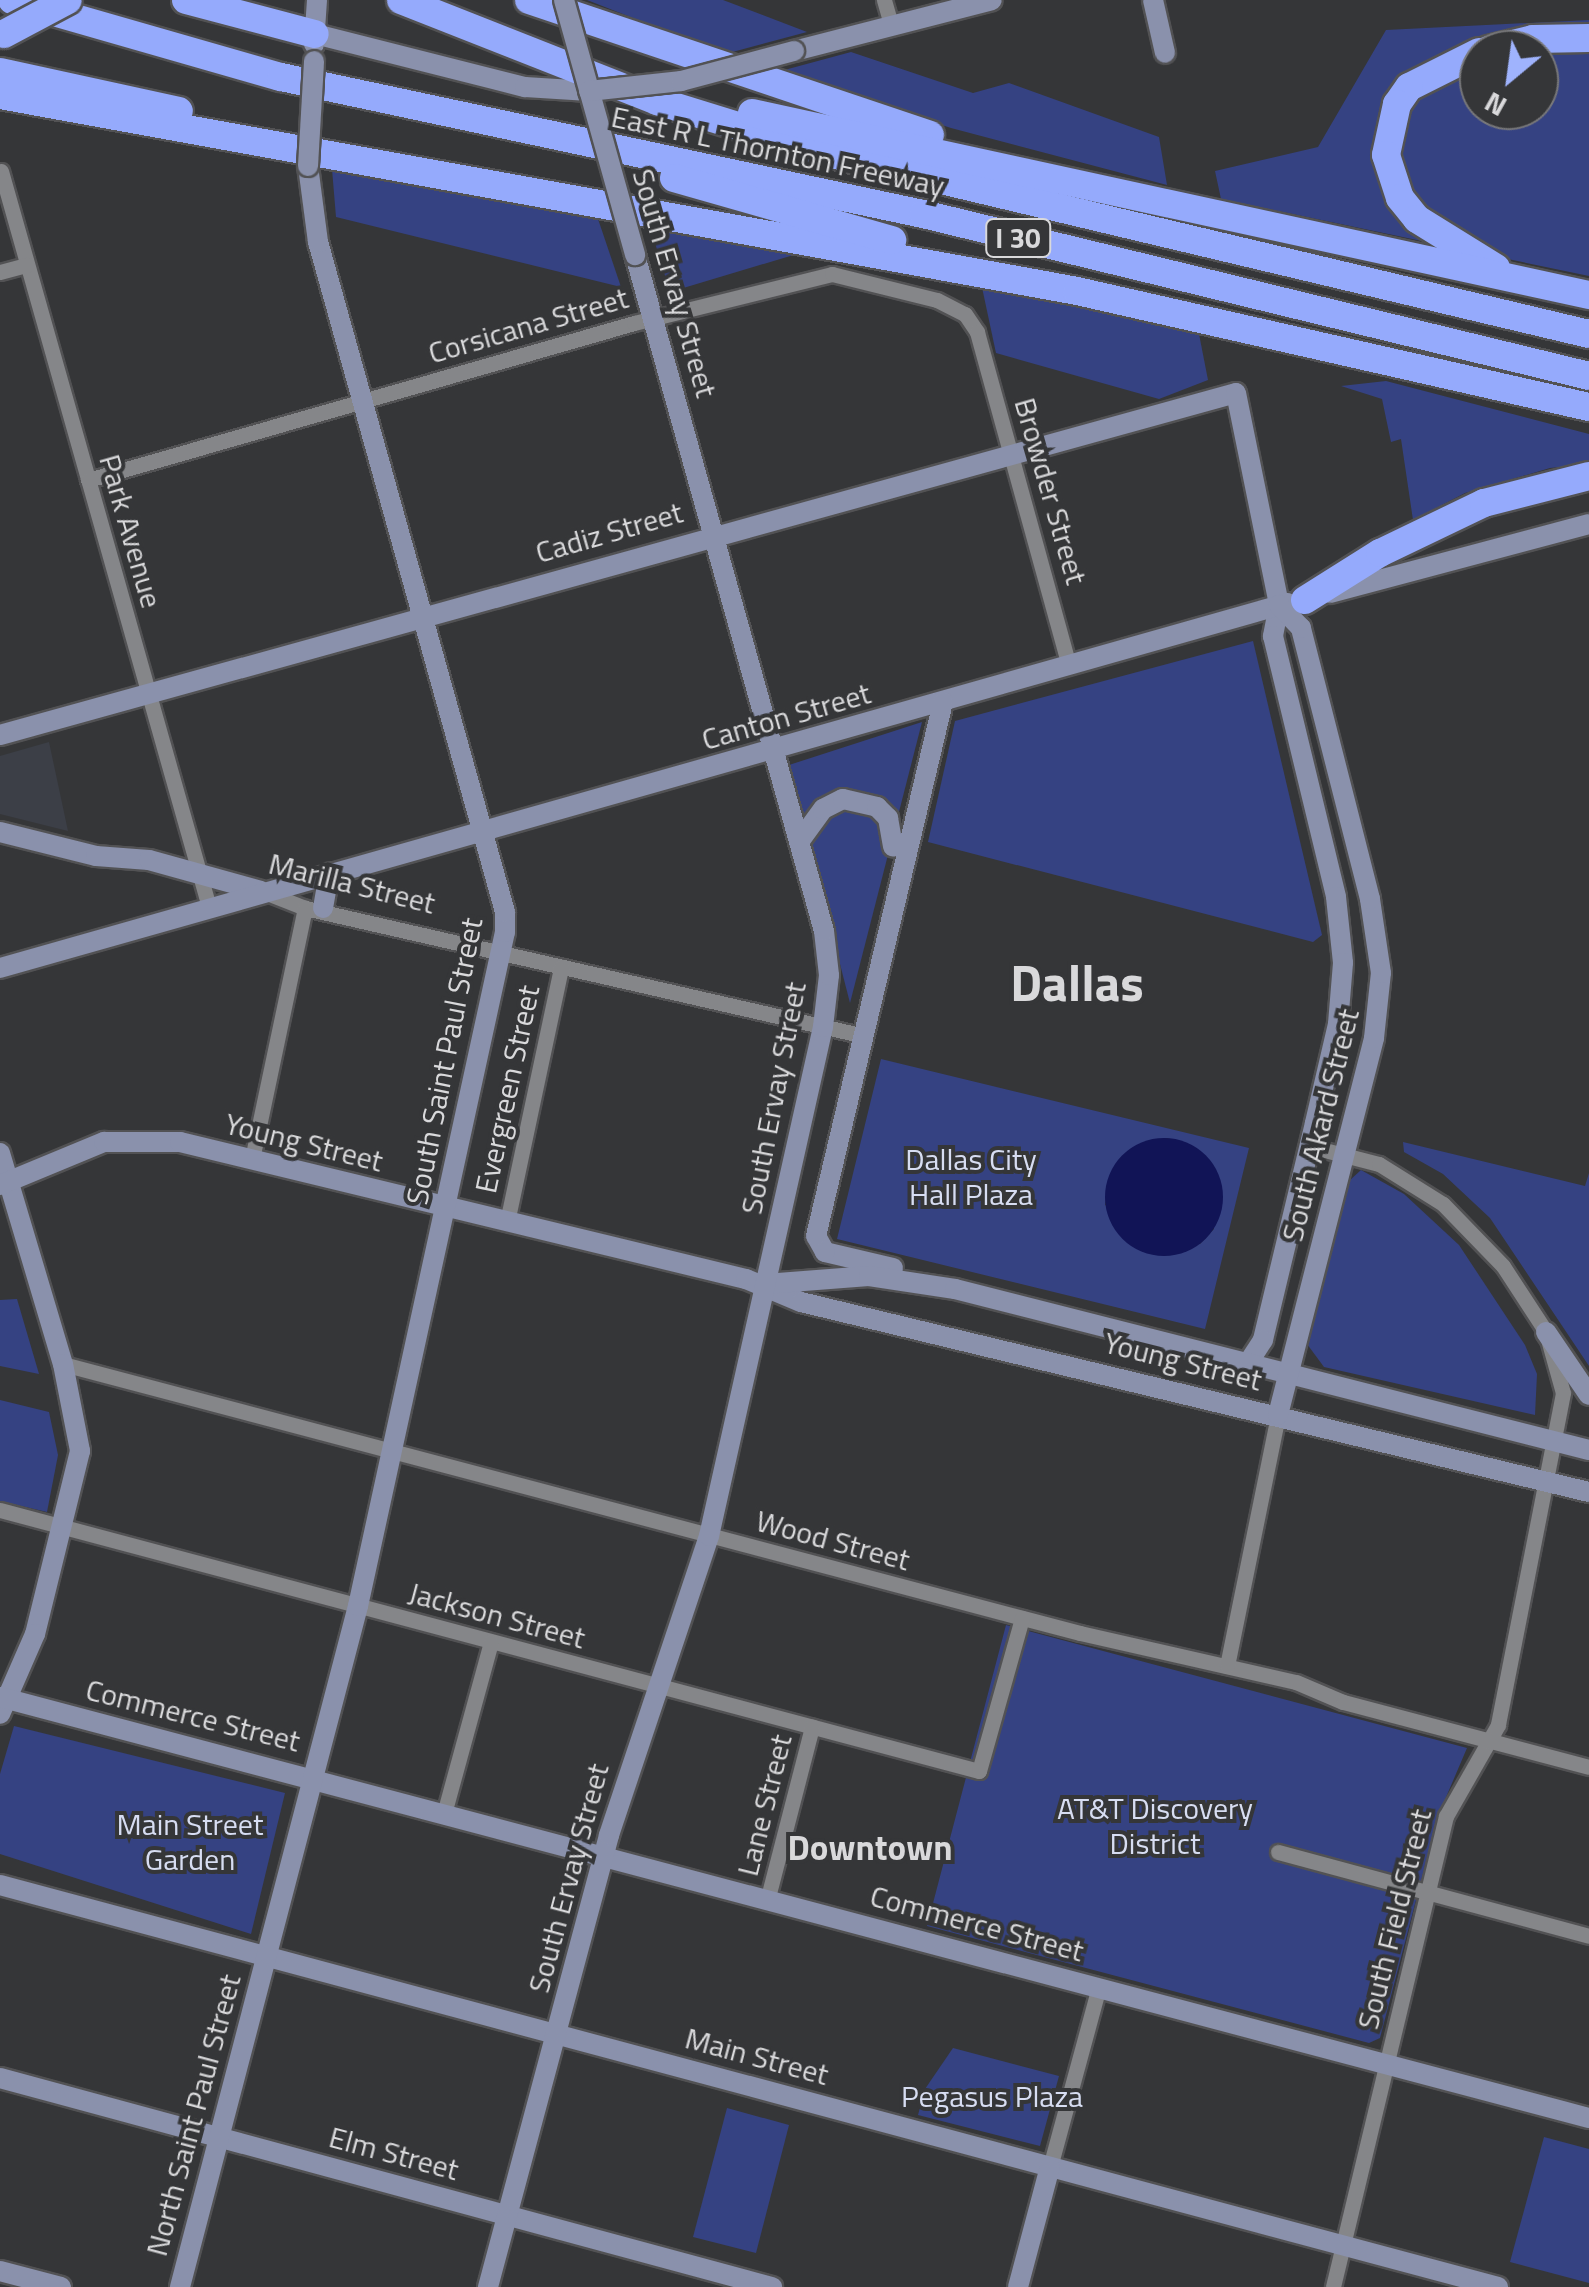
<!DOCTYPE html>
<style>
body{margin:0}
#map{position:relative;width:1589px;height:2287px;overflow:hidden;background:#353638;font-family:"Titillium Web",sans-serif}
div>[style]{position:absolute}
.built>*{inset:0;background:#3c3f47}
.green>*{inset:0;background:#354282}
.water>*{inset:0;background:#111456}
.round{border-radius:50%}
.roads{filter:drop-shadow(2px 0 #525254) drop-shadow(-2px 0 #525254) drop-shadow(0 2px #525254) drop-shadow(0 -2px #525254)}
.street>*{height:15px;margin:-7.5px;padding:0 7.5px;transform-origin:7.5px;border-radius:7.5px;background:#858689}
.secondary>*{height:20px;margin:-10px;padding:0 10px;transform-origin:10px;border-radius:10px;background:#8a91ac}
.highway>*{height:28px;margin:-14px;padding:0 14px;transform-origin:14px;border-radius:14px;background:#95aafc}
.bridges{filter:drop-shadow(2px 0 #525254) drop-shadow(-2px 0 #525254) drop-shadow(0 2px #525254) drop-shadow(0 -2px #525254)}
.secondary-bridge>*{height:20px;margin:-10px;padding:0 10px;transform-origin:10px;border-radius:10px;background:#8a91ac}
.highway-bridge>*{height:28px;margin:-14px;padding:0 14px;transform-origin:14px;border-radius:14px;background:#95aafc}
span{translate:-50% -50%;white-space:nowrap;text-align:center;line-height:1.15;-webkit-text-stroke:8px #353638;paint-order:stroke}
.shield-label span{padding:2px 8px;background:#353638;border:2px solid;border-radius:8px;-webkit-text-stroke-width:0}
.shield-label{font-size:28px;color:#d9d9db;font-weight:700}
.street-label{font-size:30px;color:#d9d9db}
.park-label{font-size:30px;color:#d7ddf2}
.quarter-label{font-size:35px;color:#d9d9db;font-weight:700}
.town-label{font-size:50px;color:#d9d9db;font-weight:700}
.north{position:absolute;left:1459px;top:30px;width:100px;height:100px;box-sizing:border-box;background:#353638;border:2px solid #777779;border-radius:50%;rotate:209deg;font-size:28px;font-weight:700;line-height:40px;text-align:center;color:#d9d9db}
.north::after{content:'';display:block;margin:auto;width:35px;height:45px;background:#9fb3fd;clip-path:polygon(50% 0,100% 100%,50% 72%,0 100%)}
</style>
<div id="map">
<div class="built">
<div style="clip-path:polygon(49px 742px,68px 831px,0 814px,0 756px)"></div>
</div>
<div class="green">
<div style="clip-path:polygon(587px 0,723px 0,807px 32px,725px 54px)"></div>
<div style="clip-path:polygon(evenodd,1589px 20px,1589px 276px,1221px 199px,1215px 171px,1318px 147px,1386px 30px,1589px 20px,1479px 50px,1539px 50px,1539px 110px,1479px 110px,1479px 50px)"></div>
<div style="clip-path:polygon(851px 52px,973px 93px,1009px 83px,1159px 137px,1167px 185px,951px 128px,777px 72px)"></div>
<div style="clip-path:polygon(332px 169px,597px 216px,621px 287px,336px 217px)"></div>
<div style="clip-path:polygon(648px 220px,807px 251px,670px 292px)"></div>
<div style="clip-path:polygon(980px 278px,1199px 334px,1208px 380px,1159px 399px,996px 353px)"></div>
<div style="clip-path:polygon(1386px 381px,1589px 434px,1589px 464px,1550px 468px,1465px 493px,1413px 520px,1401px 439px,1391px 442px,1382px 399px,1341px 386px)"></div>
<div style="clip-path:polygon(1253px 641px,1322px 935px,1313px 942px,928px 842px,955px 721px)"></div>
<div style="clip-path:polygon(922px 722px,850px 1003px,789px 765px)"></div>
<div style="clip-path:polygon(evenodd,881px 1059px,1249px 1148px,1205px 1329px,837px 1239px,881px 1059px,1167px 1138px,1196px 1148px,1211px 1162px,1214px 1229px,1200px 1244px,1105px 1205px,1110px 1175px,1121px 1157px,1167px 1138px)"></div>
<div style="clip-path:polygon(1403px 1142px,1585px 1186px,1589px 1173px,1589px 1366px,1490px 1218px,1443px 1174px,1404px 1152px)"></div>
<div style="clip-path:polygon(1361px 1170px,1404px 1194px,1459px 1245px,1525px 1345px,1537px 1374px,1535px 1415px,1324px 1367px,1307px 1344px,1349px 1181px)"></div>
<div style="clip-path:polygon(17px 1299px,39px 1374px,0 1366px,0 1300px)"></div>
<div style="clip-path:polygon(0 1400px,49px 1412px,58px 1455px,47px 1512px,0 1501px)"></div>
<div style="clip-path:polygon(1006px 1625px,1467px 1748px,1438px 1816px,1380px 2038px,1369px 2043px,927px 1926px)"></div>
<div style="clip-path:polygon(14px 1726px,285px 1793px,251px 1934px,0 1854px,0 1774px)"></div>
<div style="clip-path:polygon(953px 2048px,1059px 2076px,1040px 2146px,918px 2115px,925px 2089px)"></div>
<div style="clip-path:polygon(727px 2108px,789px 2125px,756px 2253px,693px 2237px)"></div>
<div style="clip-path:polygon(1544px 2137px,1589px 2149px,1589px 2283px,1510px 2262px)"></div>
</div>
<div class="water">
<div class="round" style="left:1105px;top:1138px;width:118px;height:118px"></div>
</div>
<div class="roads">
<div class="street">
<div style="left:884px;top:0;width:25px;rotate:74deg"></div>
<div style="left:1px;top:171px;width:765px;rotate:74.22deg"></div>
<div style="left:0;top:272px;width:28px;rotate:-15deg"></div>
<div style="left:88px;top:480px;width:568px;rotate:-16.04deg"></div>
<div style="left:634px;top:323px;width:204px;rotate:-13.9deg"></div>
<div style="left:832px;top:274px;width:108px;rotate:13.9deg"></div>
<div style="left:937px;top:300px;width:31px;rotate:27deg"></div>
<div style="left:965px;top:314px;width:22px;rotate:56deg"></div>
<div style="left:977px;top:332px;width:346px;rotate:74.6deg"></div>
<div style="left:267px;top:893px;width:41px;rotate:21.5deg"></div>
<div style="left:305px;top:908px;width:574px;rotate:12.88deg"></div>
<div style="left:1309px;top:1146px;width:72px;rotate:14.4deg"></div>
<div style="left:1379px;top:1164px;width:75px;rotate:32deg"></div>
<div style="left:1443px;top:1204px;width:86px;rotate:45.9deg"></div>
<div style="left:1503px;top:1266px;width:79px;rotate:56.9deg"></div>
<div style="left:1546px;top:1332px;width:63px;rotate:74.4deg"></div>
<div style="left:1563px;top:1393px;width:338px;rotate:101.1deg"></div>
<div style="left:1498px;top:1725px;width:105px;rotate:119.7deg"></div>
<div style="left:1446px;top:1816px;width:484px;rotate:103.5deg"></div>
<div style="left:252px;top:1159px;width:257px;rotate:-78.1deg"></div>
<div style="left:507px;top:1222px;width:261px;rotate:-78deg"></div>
<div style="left:63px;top:1364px;width:1052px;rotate:14.82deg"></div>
<div style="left:1080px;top:1633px;width:221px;rotate:12.8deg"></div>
<div style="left:1296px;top:1682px;width:51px;rotate:23.1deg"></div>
<div style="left:1343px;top:1702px;width:254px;rotate:14.8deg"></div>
<div style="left:0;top:1510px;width:1013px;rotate:14.93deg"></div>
<div style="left:979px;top:1771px;width:159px;rotate:-74.3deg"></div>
<div style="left:1227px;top:1666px;width:256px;rotate:-78.5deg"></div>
<div style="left:445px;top:1810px;width:174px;rotate:-74.7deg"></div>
<div style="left:1278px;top:1852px;width:322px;rotate:15.1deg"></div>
<div style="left:768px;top:1897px;width:176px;rotate:-75.5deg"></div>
<div style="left:1050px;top:2167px;width:187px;rotate:-74.8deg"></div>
</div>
<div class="secondary">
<div style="left:1153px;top:0;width:54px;rotate:77.2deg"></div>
<div style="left:315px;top:34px;width:217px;rotate:14.2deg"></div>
<div style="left:525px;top:87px;width:64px;rotate:3.6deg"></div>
<div style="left:314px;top:44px;width:44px;rotate:-86.1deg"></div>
<div style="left:794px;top:51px;width:204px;rotate:-14.4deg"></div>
<div style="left:1330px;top:593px;width:268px;rotate:-14.9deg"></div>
<div style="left:0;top:735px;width:1282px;rotate:-15.47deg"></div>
<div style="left:1236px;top:393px;width:216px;rotate:78.5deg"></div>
<div style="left:1279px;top:605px;width:32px;rotate:101deg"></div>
<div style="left:1273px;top:636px;width:268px;rotate:76.4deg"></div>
<div style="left:1336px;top:897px;width:66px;rotate:83.9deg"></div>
<div style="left:1343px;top:963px;width:61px;rotate:94.7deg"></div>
<div style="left:1338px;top:1024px;width:102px;rotate:103.1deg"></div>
<div style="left:1315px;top:1123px;width:223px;rotate:103.5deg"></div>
<div style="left:1263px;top:1340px;width:27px;rotate:123deg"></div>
<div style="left:0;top:832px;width:99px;rotate:14deg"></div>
<div style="left:96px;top:856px;width:53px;rotate:4.3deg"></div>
<div style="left:149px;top:860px;width:116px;rotate:15.5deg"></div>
<div style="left:799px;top:842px;width:41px;rotate:-54deg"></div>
<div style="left:823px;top:809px;width:22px;rotate:-27deg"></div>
<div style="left:843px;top:799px;width:35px;rotate:13deg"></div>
<div style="left:877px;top:807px;width:16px;rotate:45deg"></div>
<div style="left:888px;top:818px;width:29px;rotate:80deg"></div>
<div style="left:323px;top:908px;width:35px;rotate:-80deg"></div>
<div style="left:0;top:968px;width:1338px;rotate:-15.83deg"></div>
<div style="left:0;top:1153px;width:220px;rotate:73.4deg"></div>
<div style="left:63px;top:1364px;width:89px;rotate:78.9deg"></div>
<div style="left:80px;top:1451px;width:188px;rotate:103.8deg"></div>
<div style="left:35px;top:1634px;width:87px;rotate:113.6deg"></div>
<div style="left:0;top:1185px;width:113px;rotate:-22.5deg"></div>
<div style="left:104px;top:1142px;width:76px"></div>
<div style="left:180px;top:1142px;width:582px;rotate:13.61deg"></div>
<div style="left:746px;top:1279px;width:60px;rotate:22.7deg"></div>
<div style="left:801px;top:1302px;width:811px;rotate:13.56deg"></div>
<div style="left:893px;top:1268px;width:70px;rotate:-166.8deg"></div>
<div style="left:825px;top:1252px;width:18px;rotate:-119deg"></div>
<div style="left:816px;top:1236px;width:549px;rotate:-76.62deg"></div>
<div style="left:765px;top:1284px;width:104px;rotate:-4.4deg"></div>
<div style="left:869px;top:1276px;width:87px;rotate:8.6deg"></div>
<div style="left:955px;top:1289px;width:654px;rotate:14.25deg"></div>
<div style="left:1546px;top:1332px;width:76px;rotate:55.7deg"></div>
<div style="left:1278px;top:1415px;width:389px;rotate:-75.7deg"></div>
<div style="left:1374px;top:1038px;width:65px;rotate:-83.9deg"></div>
<div style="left:1381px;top:973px;width:75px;rotate:-98.5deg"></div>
<div style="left:1370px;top:899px;width:280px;rotate:-104.3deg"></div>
<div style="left:1301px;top:628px;width:32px;rotate:-134deg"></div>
<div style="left:0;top:1697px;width:1644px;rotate:14.84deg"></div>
<div style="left:0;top:1885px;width:1551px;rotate:15.02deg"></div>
<div style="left:0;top:2078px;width:800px;rotate:15.15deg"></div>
<div style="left:0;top:2271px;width:63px;rotate:14.7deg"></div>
<div style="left:180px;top:2287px;width:704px;rotate:-75.35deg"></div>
<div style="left:358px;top:1606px;width:690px;rotate:-77.7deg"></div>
<div style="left:505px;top:932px;width:20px;rotate:-90deg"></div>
<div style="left:505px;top:912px;width:696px;rotate:-105.59deg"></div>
<div style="left:318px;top:242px;width:77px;rotate:-97.5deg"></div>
<div style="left:488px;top:2287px;width:468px;rotate:-75deg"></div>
<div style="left:609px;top:1835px;width:315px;rotate:-71.5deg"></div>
<div style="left:709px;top:1536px;width:522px;rotate:-77.38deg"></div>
<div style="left:823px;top:1027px;width:52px;rotate:-83.4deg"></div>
<div style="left:829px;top:975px;width:44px;rotate:-96.5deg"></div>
<div style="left:824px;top:931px;width:702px;rotate:-105.62deg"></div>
<div style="left:1018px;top:2287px;width:124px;rotate:-75.1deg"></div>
</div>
<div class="highway">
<div style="left:12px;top:0;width:280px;rotate:16deg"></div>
<div style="left:281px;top:77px;width:656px;rotate:12.05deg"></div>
<div style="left:923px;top:214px;width:685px;rotate:13.67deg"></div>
<div style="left:186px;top:0;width:133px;rotate:14.8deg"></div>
<div style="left:401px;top:0;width:275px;rotate:21.5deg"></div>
<div style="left:657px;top:101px;width:170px;rotate:17.2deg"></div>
<div style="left:819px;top:151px;width:791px;rotate:13.37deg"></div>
<div style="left:529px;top:0;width:423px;rotate:18.6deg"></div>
<div style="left:1488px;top:50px;width:46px;rotate:-13.7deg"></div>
<div style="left:1533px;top:39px;width:56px;rotate:-1deg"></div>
<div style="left:1479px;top:52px;width:78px;rotate:153.4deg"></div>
<div style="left:1409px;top:87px;width:21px;rotate:125deg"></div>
<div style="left:1397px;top:104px;width:52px;rotate:102.2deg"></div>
<div style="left:1386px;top:155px;width:45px;rotate:72deg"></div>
<div style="left:1400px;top:198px;width:27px;rotate:51deg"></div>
<div style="left:1417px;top:219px;width:93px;rotate:31.8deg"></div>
<div style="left:0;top:72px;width:183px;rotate:12.3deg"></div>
<div style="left:0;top:95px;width:1095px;rotate:10.31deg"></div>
<div style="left:1077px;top:291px;width:525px;rotate:12.77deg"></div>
<div style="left:752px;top:113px;width:857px;rotate:12.27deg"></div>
<div style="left:674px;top:178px;width:227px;rotate:15.9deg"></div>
<div style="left:1305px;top:600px;width:89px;rotate:-32.1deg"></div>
<div style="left:1380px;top:553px;width:115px;rotate:-25.7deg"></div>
<div style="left:1484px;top:503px;width:108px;rotate:-14.4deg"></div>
</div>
</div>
<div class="bridges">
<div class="secondary-bridge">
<div style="left:564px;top:0;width:265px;rotate:74.4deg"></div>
<div style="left:589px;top:91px;width:93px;rotate:-6.2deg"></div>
<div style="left:681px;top:81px;width:117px;rotate:-14.9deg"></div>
<div style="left:308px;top:166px;width:105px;rotate:-86.7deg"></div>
</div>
<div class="highway-bridge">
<div style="left:4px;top:34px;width:72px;rotate:-28deg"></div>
</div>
</div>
<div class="shield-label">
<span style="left:1018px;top:238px">I 30</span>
</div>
<div class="street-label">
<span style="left:778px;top:151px;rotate:12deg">East R L Thornton Freeway</span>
<span style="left:675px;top:283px;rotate:74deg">South Ervay Street</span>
<span style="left:528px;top:325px;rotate:-16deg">Corsicana Street</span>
<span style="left:1051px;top:491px;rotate:74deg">Browder Street</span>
<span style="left:131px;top:531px;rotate:74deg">Park Avenue</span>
<span style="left:609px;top:532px;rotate:-16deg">Cadiz Street</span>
<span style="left:786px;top:716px;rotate:-16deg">Canton Street</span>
<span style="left:352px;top:883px;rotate:14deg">Marilla Street</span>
<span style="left:444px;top:1061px;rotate:-79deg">South Saint Paul Street</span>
<span style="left:507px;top:1089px;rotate:-78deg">Evergreen Street</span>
<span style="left:773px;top:1098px;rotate:-79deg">South Ervay Street</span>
<span style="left:1320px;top:1125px;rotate:-76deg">South Akard Street</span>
<span style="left:304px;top:1142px;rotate:14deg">Young Street</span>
<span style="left:1183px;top:1361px;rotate:14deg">Young Street</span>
<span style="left:833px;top:1540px;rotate:15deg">Wood Street</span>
<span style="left:497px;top:1615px;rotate:15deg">Jackson Street</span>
<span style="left:193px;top:1715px;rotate:14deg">Commerce Street</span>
<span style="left:764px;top:1805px;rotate:-76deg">Lane Street</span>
<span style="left:568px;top:1878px;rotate:-75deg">South Ervay Street</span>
<span style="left:1394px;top:1919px;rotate:-76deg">South Field Street</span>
<span style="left:977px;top:1923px;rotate:15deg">Commerce Street</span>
<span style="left:757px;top:2056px;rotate:15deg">Main Street</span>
<span style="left:193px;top:2115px;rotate:-75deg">North Saint Paul Street</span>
<span style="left:394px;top:2153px;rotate:15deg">Elm Street</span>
</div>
<div class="park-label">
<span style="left:971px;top:1176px">Dallas City<br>Hall Plaza</span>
<span style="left:1155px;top:1825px">AT&amp;T Discovery<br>District</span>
<span style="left:190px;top:1841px">Main Street<br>Garden</span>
<span style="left:992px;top:2096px">Pegasus Plaza</span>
</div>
<div class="quarter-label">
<span style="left:870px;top:1847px">Downtown</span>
</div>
<div class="town-label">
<span style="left:1077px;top:983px">Dallas</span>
</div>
<div class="north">N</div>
</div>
